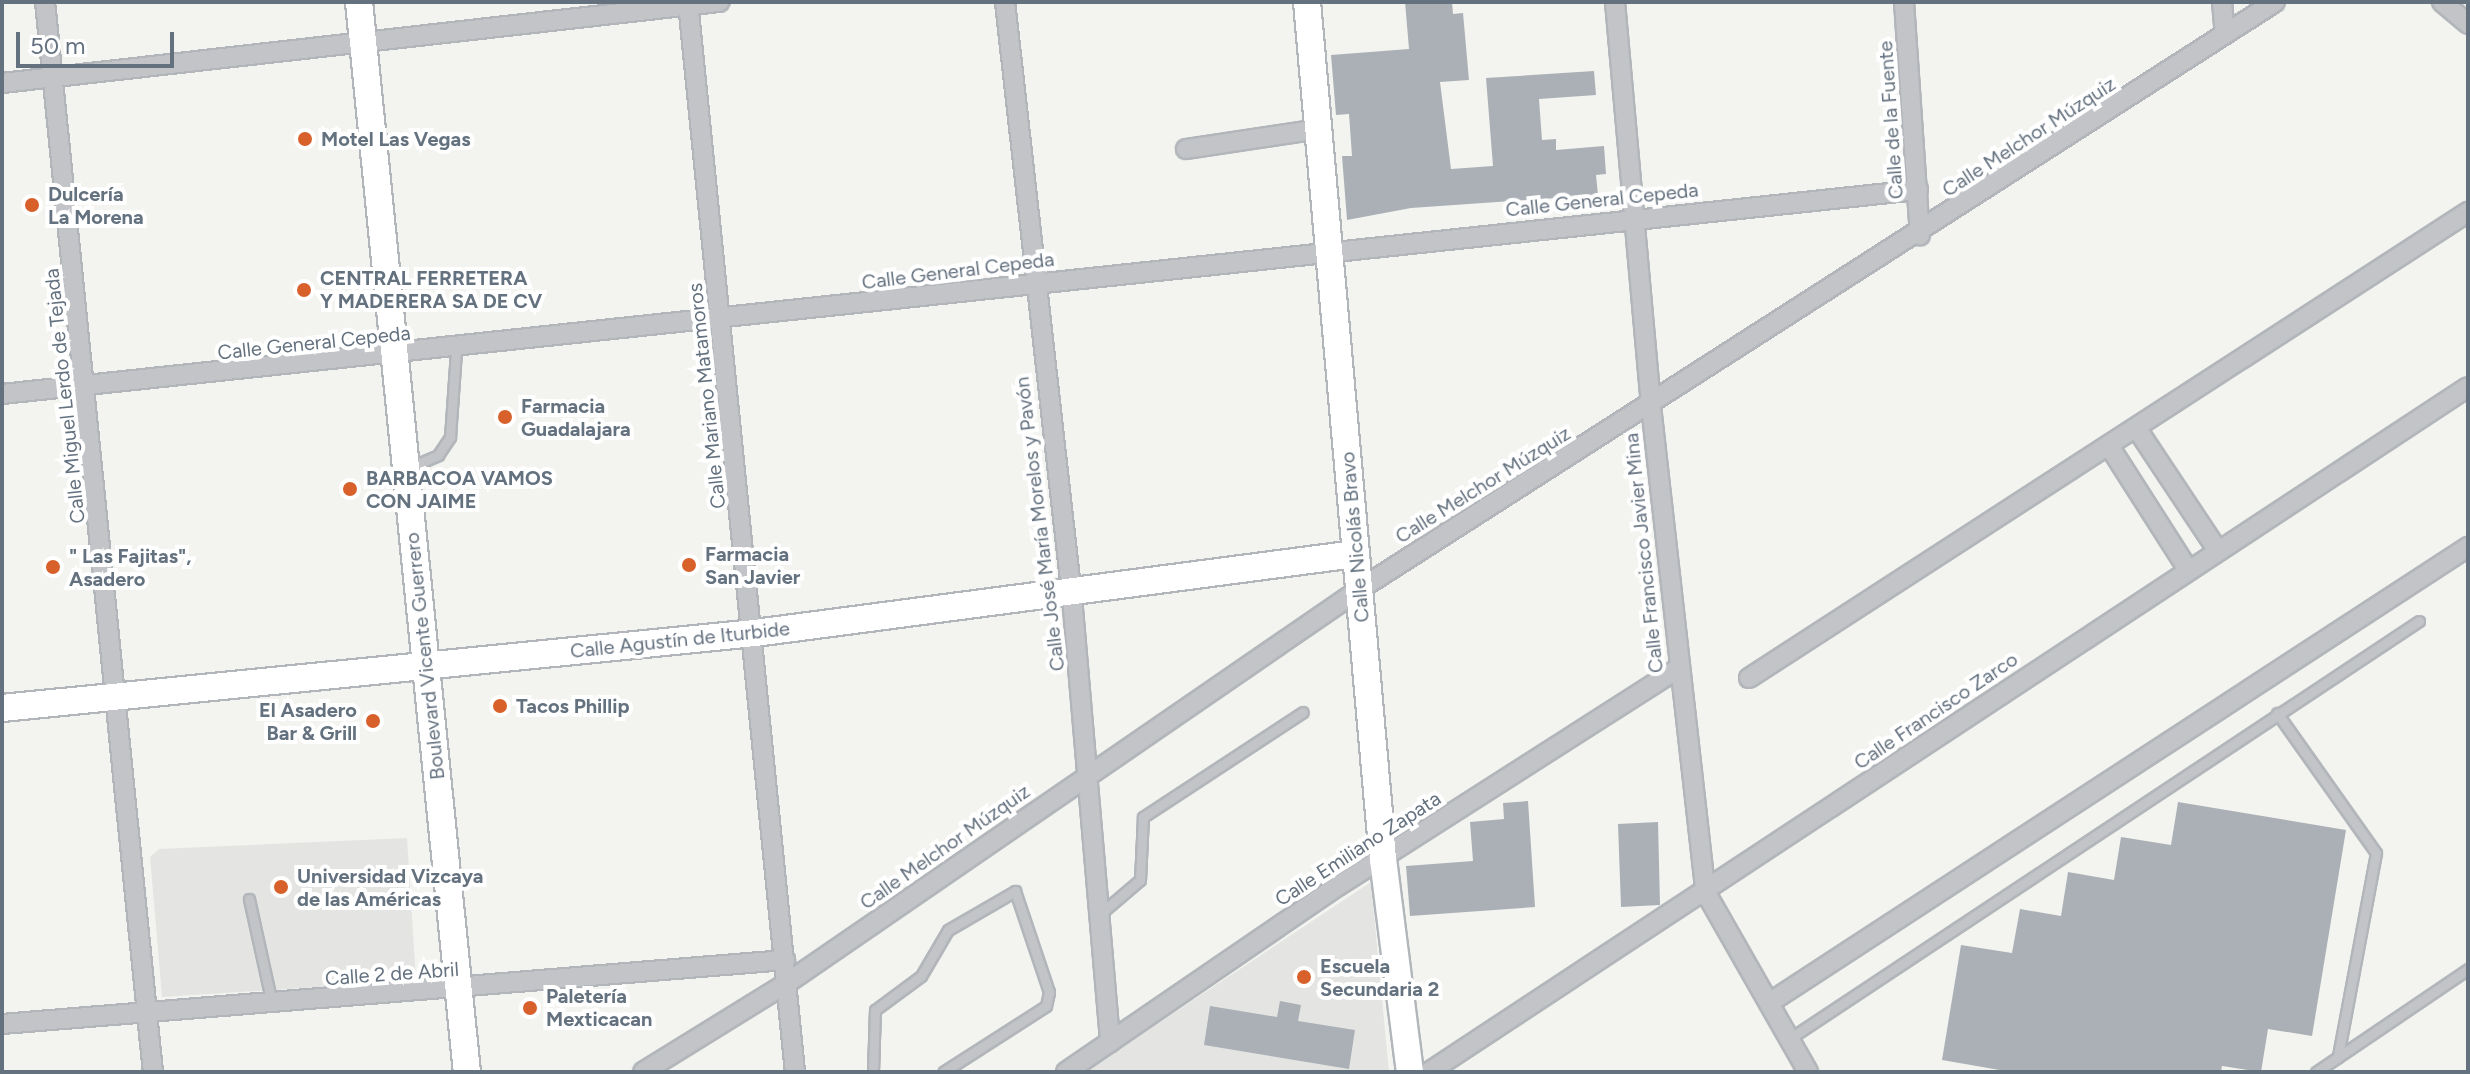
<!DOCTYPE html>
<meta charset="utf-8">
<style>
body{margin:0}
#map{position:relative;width:2470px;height:1074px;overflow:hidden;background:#f3f4f0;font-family:Figtree,sans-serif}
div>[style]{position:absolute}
.built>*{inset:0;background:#e4e5e3}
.building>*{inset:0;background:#aab0b5}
.roads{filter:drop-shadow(2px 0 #b2b6ba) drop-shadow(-2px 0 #b2b6ba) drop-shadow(0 2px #b2b6ba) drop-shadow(0 -2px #b2b6ba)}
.lane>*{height:9px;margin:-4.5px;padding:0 4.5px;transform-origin:4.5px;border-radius:4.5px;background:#c2c4c8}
.street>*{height:18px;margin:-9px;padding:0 9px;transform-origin:9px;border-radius:9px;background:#c2c4c8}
.secondary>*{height:26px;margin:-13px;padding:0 13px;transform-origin:13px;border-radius:13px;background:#fff}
.dots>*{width:22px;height:22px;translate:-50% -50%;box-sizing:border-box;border:4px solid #fff;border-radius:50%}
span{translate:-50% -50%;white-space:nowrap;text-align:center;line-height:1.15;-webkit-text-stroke:8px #fff;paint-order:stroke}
.street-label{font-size:20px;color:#64717f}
.poi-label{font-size:20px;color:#64717f;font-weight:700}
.left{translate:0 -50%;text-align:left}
.right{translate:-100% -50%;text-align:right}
.frame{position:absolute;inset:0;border:4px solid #64717f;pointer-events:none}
.scale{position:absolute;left:16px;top:32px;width:158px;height:36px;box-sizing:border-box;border:4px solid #64717f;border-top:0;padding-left:10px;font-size:24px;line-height:28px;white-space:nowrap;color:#64717f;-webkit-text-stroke:6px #fff;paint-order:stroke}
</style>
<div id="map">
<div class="built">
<div style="clip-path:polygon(407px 838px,416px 981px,162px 997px,150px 857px,159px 849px)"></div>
<div style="clip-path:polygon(1371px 882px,1389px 1072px,1085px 1072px)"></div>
</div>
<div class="building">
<div style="clip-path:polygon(1405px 2px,1452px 2px,1453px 14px,1463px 13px,1469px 80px,1440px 82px,1451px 169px,1493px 166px,1486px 78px,1594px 71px,1596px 95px,1539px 99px,1542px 140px,1556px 139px,1556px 150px,1604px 146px,1606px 174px,1596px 175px,1598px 195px,1411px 208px,1347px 220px,1342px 156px,1352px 156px,1349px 114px,1336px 115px,1331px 55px,1409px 49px)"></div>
<div style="clip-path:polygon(1528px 801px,1535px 907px,1410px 916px,1406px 866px,1473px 861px,1470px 822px,1504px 819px,1503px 803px)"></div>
<div style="clip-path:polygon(2178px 802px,2346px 830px,2312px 1036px,2268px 1029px,2261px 1072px,2222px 1066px,2221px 1072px,2011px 1072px,1942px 1060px,1961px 945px,2012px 953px,2020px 909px,2061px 916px,2068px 872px,2114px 880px,2121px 837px,2171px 845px)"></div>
<div style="clip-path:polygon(1658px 822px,1660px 905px,1621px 907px,1618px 824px)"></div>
<div style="clip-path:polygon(1280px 1001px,1301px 1005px,1298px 1021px,1355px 1030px,1349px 1069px,1204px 1045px,1210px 1006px,1277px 1017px)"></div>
</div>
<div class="roads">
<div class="lane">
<div style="left:408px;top:468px;width:33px;rotate:-23deg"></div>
<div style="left:438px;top:455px;width:22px;rotate:-56deg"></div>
<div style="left:450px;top:437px;width:86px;rotate:-86deg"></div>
<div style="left:2277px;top:713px;width:171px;rotate:54.7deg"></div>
<div style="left:2376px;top:853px;width:208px;rotate:100.6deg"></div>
<div style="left:249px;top:899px;width:107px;rotate:77.6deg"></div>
<div style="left:1100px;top:914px;width:52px;rotate:-40.4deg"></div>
<div style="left:1140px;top:880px;width:63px;rotate:-87.3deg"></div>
<div style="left:1143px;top:817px;width:191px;rotate:-33.3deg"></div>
<div style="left:1789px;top:1039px;width:756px;rotate:-33.56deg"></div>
<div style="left:873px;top:1072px;width:62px;rotate:-88.2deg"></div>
<div style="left:875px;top:1010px;width:57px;rotate:-36.5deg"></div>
<div style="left:921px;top:976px;width:53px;rotate:-59.6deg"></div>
<div style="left:948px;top:930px;width:78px;rotate:-30.2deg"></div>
<div style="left:1015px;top:891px;width:107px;rotate:71.4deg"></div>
<div style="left:1049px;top:992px;width:14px;rotate:102deg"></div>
<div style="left:1046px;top:1006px;width:122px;rotate:147.3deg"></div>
<div style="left:2316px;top:1072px;width:184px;rotate:-34.1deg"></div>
</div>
<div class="street">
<div style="left:45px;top:2px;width:1075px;rotate:84.24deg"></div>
<div style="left:688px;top:2px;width:1075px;rotate:84.29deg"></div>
<div style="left:1005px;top:2px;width:599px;rotate:83.58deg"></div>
<div style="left:1072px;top:597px;width:447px;rotate:85.1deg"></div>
<div style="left:1615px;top:2px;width:406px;rotate:84.9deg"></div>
<div style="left:1651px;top:406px;width:490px;rotate:83.6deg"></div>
<div style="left:1706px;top:893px;width:206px;rotate:60.3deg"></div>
<div style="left:1904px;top:2px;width:234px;rotate:86.1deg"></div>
<div style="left:2222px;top:2px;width:32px;rotate:85deg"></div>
<div style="left:2442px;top:2px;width:34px;rotate:40deg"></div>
<div style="left:2px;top:83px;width:722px;rotate:-6.45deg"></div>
<div style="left:1186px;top:149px;width:135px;rotate:-8.5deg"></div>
<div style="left:2px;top:394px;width:1927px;rotate:-6.08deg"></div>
<div style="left:2139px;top:432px;width:139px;rotate:56.4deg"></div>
<div style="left:2111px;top:449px;width:141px;rotate:57.4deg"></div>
<div style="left:1749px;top:678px;width:857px;rotate:-32.95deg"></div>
<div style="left:1769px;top:1003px;width:835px;rotate:-33.12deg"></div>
<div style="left:2px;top:1024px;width:786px;rotate:-4.67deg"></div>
<div style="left:643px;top:1072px;width:169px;rotate:-31.7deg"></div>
<div style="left:787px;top:983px;width:695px;rotate:-34.51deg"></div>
<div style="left:1360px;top:589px;width:1087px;rotate:-32.68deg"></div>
<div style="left:1066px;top:1072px;width:330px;rotate:-34.4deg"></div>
<div style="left:1338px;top:886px;width:405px;rotate:-32.6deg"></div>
<div style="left:1429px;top:1072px;width:1244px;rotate:-33.4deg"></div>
</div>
<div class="secondary">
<div style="left:359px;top:2px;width:1075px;rotate:84.24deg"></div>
<div style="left:1307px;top:2px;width:860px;rotate:84.93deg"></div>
<div style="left:1383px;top:859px;width:215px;rotate:82.8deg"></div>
<div style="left:2px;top:708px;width:757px;rotate:-5.69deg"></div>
<div style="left:755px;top:633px;width:605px;rotate:-7.5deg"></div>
</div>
</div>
<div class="dots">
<div style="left:305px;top:139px;background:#d8602b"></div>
<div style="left:32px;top:205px;background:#d8602b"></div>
<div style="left:304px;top:290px;background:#d8602b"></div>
<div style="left:505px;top:417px;background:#d8602b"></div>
<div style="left:350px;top:489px;background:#d8602b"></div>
<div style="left:689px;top:565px;background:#d8602b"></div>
<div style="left:53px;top:567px;background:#d8602b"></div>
<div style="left:500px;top:706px;background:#d8602b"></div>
<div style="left:373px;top:721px;background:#d8602b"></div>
<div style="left:281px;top:887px;background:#d8602b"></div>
<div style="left:1304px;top:977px;background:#d8602b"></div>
<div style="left:530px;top:1008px;background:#d8602b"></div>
</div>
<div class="street-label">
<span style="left:1891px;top:120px;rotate:-94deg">Calle de la Fuente</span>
<span style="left:2029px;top:137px;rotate:-33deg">Calle Melchor Múzquiz</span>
<span style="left:1602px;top:200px;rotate:-6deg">Calle General Cepeda</span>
<span style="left:958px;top:271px;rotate:-7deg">Calle General Cepeda</span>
<span style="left:314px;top:343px;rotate:-6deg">Calle General Cepeda</span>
<span style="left:65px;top:396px;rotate:-96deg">Calle Miguel Lerdo de Tejada</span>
<span style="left:707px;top:396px;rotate:-96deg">Calle Mariano Matamoros</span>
<span style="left:1483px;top:485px;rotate:-32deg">Calle Melchor Múzquiz</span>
<span style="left:1040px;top:524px;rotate:-97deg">Calle José María Morelos y Pavón</span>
<span style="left:1355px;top:537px;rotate:-95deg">Calle Nicolás Bravo</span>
<span style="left:1644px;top:553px;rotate:-96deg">Calle Francisco Javier Mina</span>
<span style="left:680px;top:640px;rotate:-6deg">Calle Agustín de Iturbide</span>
<span style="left:425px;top:656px;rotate:-96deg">Boulevard Vicente Guerrero</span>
<span style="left:1936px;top:711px;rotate:-34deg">Calle Francisco Zarco</span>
<span style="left:945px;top:847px;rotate:-35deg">Calle Melchor Múzquiz</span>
<span style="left:1358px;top:849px;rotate:-33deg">Calle Emiliano Zapata</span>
<span style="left:392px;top:974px;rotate:-4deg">Calle 2 de Abril</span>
</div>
<div class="poi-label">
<span class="left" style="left:321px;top:139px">Motel Las Vegas</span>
<span class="left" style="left:48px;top:206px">Dulcería<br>La Morena</span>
<span class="left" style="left:320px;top:290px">CENTRAL FERRETERA<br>Y MADERERA SA DE CV</span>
<span class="left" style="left:521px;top:418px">Farmacia<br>Guadalajara</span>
<span class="left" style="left:366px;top:490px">BARBACOA VAMOS<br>CON JAIME</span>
<span class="left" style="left:705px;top:566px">Farmacia<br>San Javier</span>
<span class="left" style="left:69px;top:568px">" Las Fajitas",<br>Asadero</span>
<span class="left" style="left:516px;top:706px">Tacos Phillip</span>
<span class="right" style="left:357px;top:722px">El Asadero<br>Bar &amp; Grill</span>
<span class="left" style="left:297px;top:888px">Universidad Vizcaya<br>de las Américas</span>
<span class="left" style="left:1320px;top:978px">Escuela<br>Secundaria 2</span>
<span class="left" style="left:546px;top:1008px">Paletería<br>Mexticacan</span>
</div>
<div class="frame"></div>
<div class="scale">50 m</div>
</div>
